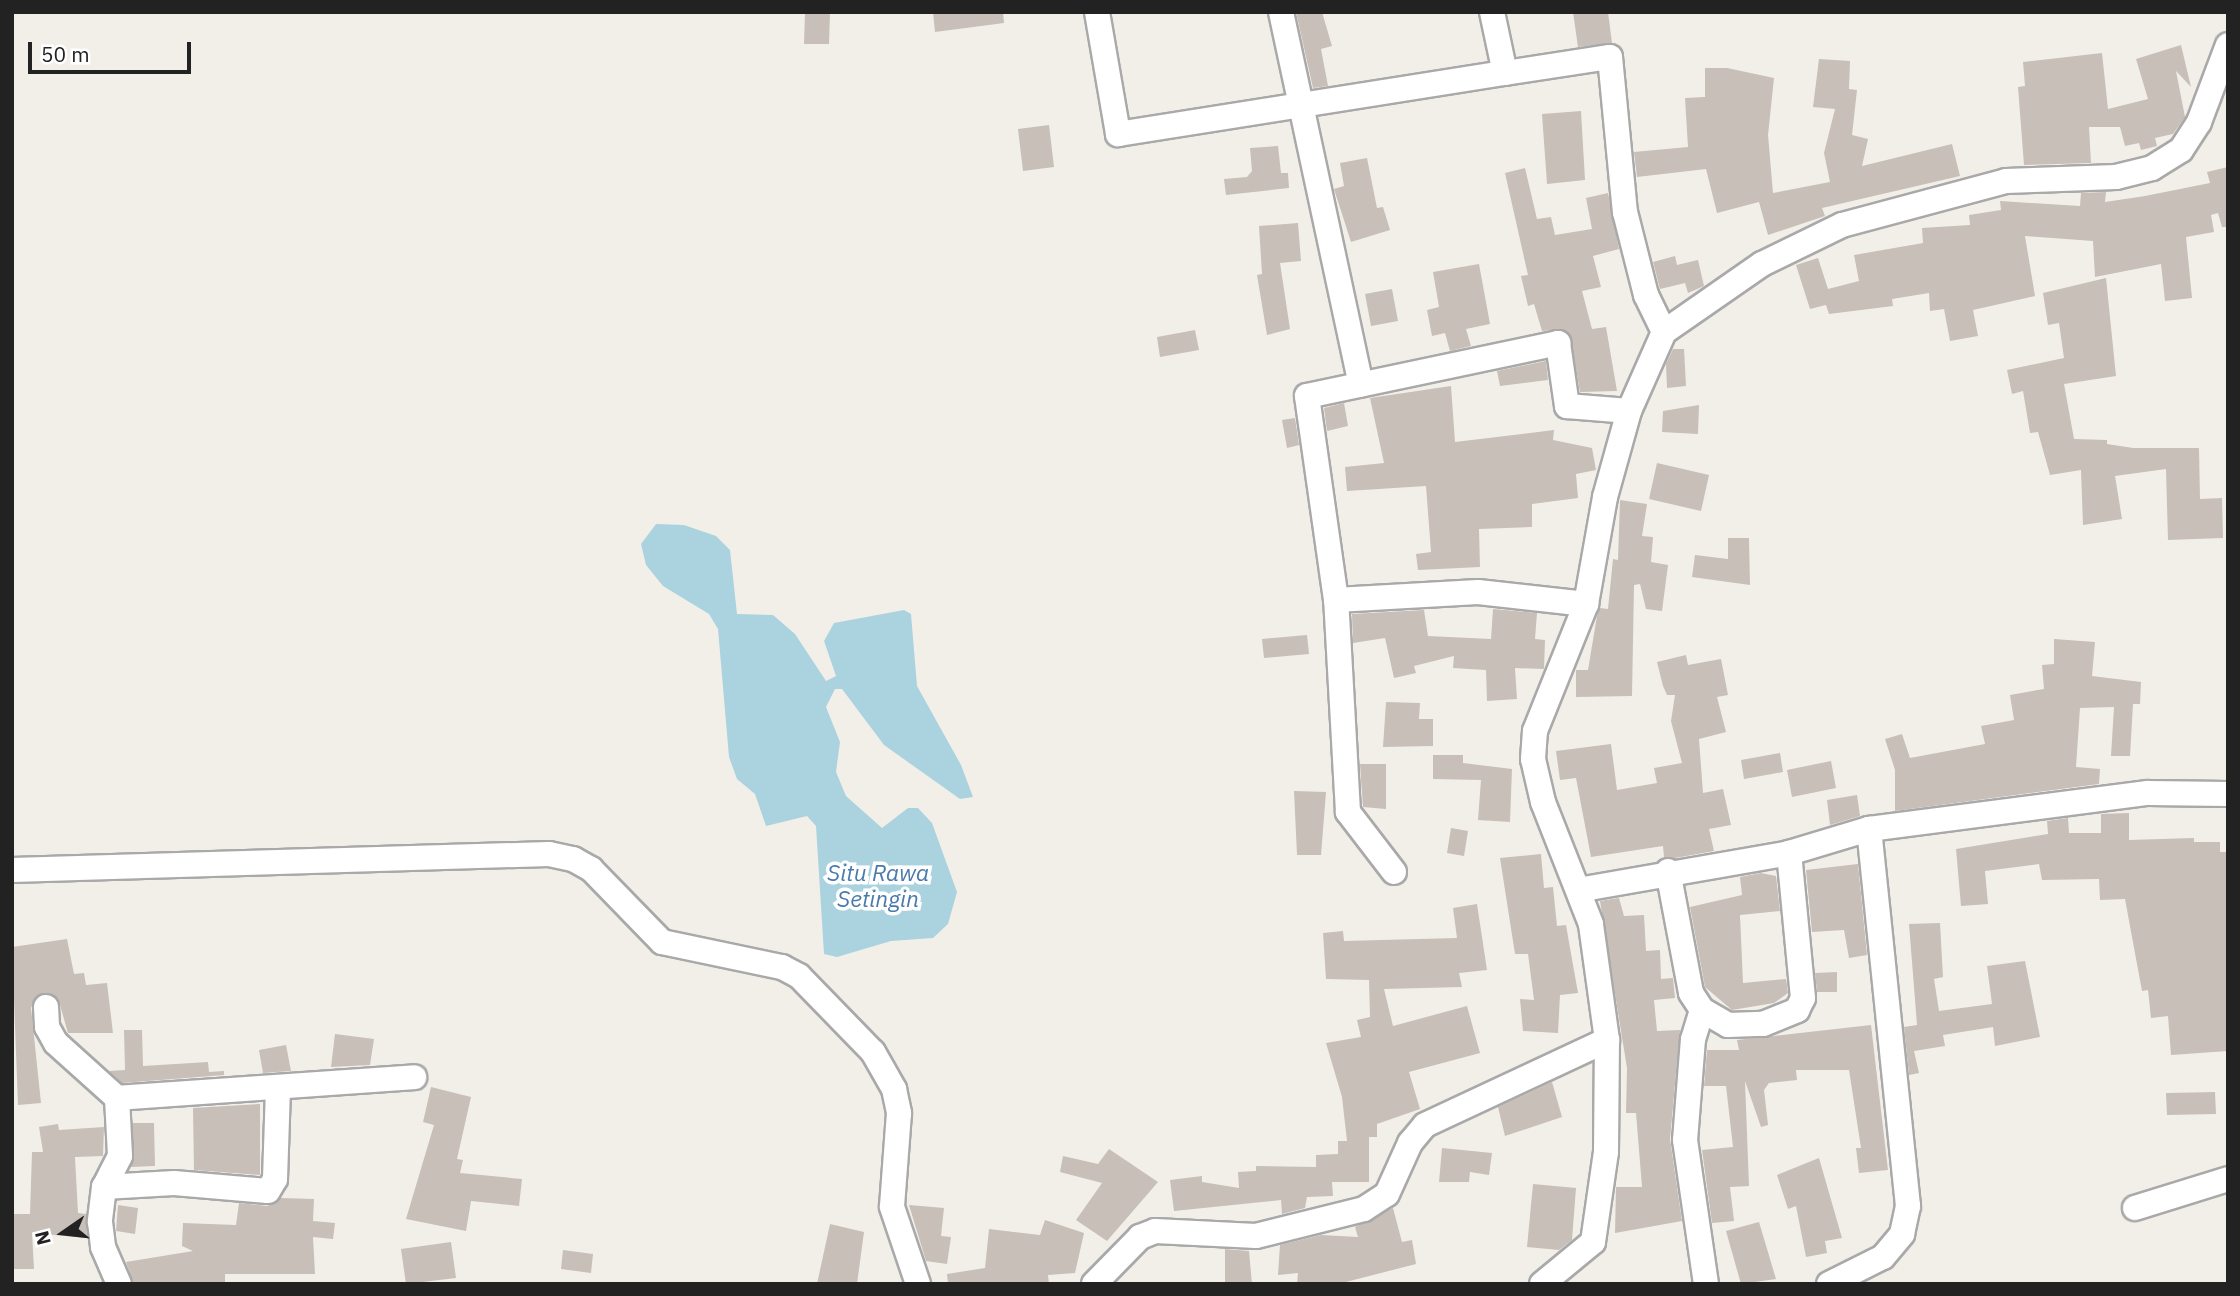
<!DOCTYPE html>
<style>
body{margin:0}
#map{position:relative;width:2240px;height:1296px;overflow:hidden;background:#f2efe9;font-family:"IBM Plex Sans",sans-serif}
div>[style]{position:absolute}
.water>*{inset:0;background:#aad3df}
.building>*{inset:0;background:#c7bfb8}
.roads{filter:drop-shadow(2px 0 #a9a9a9) drop-shadow(-2px 0 #a9a9a9) drop-shadow(0 2px #a9a9a9) drop-shadow(0 -2px #a9a9a9)}
.minor>*{height:24px;margin:-12px;padding:0 12px;transform-origin:12px;border-radius:12px;background:#fff}
span{translate:-50% -50%;white-space:nowrap;text-align:center;line-height:1.15;-webkit-text-stroke:7px #fff;paint-order:stroke}
.water-label{font-size:23px;color:#4a7aab;font-style:italic}
.frame{position:absolute;inset:0;border:14px solid #222;pointer-events:none}
.north{position:absolute;left:28px;top:1198px;width:70px;height:70px;-webkit-text-stroke:5px #fff;paint-order:stroke;rotate:256deg;font-size:19px;font-weight:700;line-height:28px;text-align:center;color:#222}
.north::after{content:'';display:block;margin:auto;width:24px;height:32px;background:#222;clip-path:polygon(50% 0,100% 100%,50% 72%,0 100%)}
.scale{position:absolute;left:28px;top:42px;width:163px;height:32px;box-sizing:border-box;border:4px solid #222;border-top:0;padding-left:9px;font-size:21px;line-height:24px;white-space:nowrap;color:#222;-webkit-text-stroke:5px #fff;paint-order:stroke}
</style>
<div id="map">
<div class="water">
<div style="clip-path:polygon(656px 524px,684px 525px,716px 536px,730px 550px,737px 614px,773px 615px,795px 634px,826px 681px,836px 676px,824px 641px,834px 623px,904px 610px,911px 614px,917px 686px,961px 765px,973px 797px,960px 799px,884px 745px,842px 689px,835px 689px,826px 707px,840px 742px,836px 772px,846px 796px,882px 828px,908px 808px,918px 808px,932px 823px,957px 892px,948px 924px,933px 938px,891px 941px,837px 957px,824px 954px,816px 826px,807px 816px,766px 826px,755px 794px,737px 779px,729px 757px,718px 629px,709px 614px,663px 586px,646px 565px,641px 544px)"></div>
</div>
<div class="building">
<div style="clip-path:polygon(805px 12px,830px 12px,829px 44px,804px 44px)"></div>
<div style="clip-path:polygon(933px 12px,1003px 12px,1004px 23px,935px 32px)"></div>
<div style="clip-path:polygon(1296px 12px,1322px 12px,1332px 46px,1321px 49px,1328px 86px,1313px 88px)"></div>
<div style="clip-path:polygon(1573px 12px,1608px 12px,1612px 43px,1578px 47px)"></div>
<div style="clip-path:polygon(2181px 45px,2191px 87px,2176px 71px,2185px 117px,2173px 134px,2155px 138px,2157px 146px,2141px 150px,2139px 143px,2125px 146px,2120px 127px,2089px 127px,2091px 163px,2024px 165px,2018px 87px,2025px 86px,2023px 62px,2102px 53px,2108px 109px,2148px 99px,2136px 59px)"></div>
<div style="clip-path:polygon(1819px 59px,1850px 61px,1849px 89px,1857px 90px,1852px 135px,1868px 139px,1862px 166px,1952px 144px,1960px 176px,1822px 208px,1825px 216px,1768px 235px,1759px 202px,1717px 213px,1706px 169px,1637px 177px,1634px 152px,1688px 147px,1685px 98px,1705px 97px,1705px 68px,1727px 68px,1774px 78px,1768px 135px,1773px 193px,1830px 182px,1824px 153px,1835px 109px,1813px 107px)"></div>
<div style="clip-path:polygon(1581px 111px,1585px 180px,1547px 184px,1542px 114px)"></div>
<div style="clip-path:polygon(1049px 125px,1054px 167px,1023px 171px,1018px 129px)"></div>
<div style="clip-path:polygon(1278px 146px,1281px 173px,1288px 173px,1289px 188px,1226px 195px,1224px 179px,1247px 177px,1252px 171px,1250px 148px)"></div>
<div style="clip-path:polygon(1367px 158px,1377px 208px,1383px 207px,1390px 230px,1351px 242px,1334px 189px,1344px 186px,1340px 163px)"></div>
<div style="clip-path:polygon(2228px 167px,2228px 227px,2222px 227px,2218px 213px,2211px 215px,2214px 232px,2186px 237px,2192px 298px,2165px 301px,2161px 264px,2095px 277px,2093px 241px,2025px 236px,2035px 296px,1973px 310px,1978px 336px,1950px 341px,1944px 309px,1930px 311px,1929px 293px,1892px 299px,1893px 306px,1829px 314px,1826px 305px,1810px 309px,1796px 265px,1818px 258px,1828px 289px,1859px 281px,1854px 255px,1923px 243px,1922px 228px,1970px 225px,1969px 215px,2001px 210px,2000px 201px,2080px 206px,2081px 193px,2106px 192px,2105px 202px,2145px 196px,2210px 183px,2207px 172px)"></div>
<div style="clip-path:polygon(1525px 168px,1537px 219px,1551px 217px,1555px 235px,1592px 229px,1586px 198px,1608px 193px,1619px 249px,1593px 256px,1601px 287px,1582px 291px,1592px 329px,1606px 327px,1617px 391px,1580px 392px,1570px 334px,1562px 329px,1542px 331px,1534px 304px,1528px 306px,1521px 276px,1528px 275px,1505px 173px)"></div>
<div style="clip-path:polygon(1298px 223px,1301px 261px,1280px 263px,1290px 329px,1267px 335px,1257px 275px,1262px 274px,1259px 226px)"></div>
<div style="clip-path:polygon(1675px 256px,1677px 265px,1698px 260px,1704px 286px,1688px 293px,1685px 283px,1660px 289px,1653px 262px)"></div>
<div style="clip-path:polygon(1479px 264px,1490px 324px,1466px 329px,1471px 346px,1450px 351px,1445px 333px,1432px 336px,1427px 310px,1439px 307px,1433px 272px)"></div>
<div style="clip-path:polygon(2106px 278px,2116px 376px,2064px 384px,2074px 439px,2107px 440px,2107px 444px,2133px 448px,2199px 448px,2200px 499px,2222px 498px,2223px 538px,2168px 540px,2166px 469px,2115px 476px,2122px 519px,2083px 525px,2081px 470px,2050px 475px,2038px 432px,2030px 433px,2023px 391px,2012px 394px,2007px 370px,2064px 358px,2059px 323px,2048px 325px,2043px 293px)"></div>
<div style="clip-path:polygon(1392px 289px,1398px 321px,1371px 326px,1365px 294px)"></div>
<div style="clip-path:polygon(1195px 330px,1199px 350px,1160px 357px,1157px 337px)"></div>
<div style="clip-path:polygon(1673px 349px,1684px 349px,1686px 386px,1667px 388px,1666px 364px)"></div>
<div style="clip-path:polygon(1546px 361px,1548px 380px,1500px 386px,1497px 371px)"></div>
<div style="clip-path:polygon(1451px 386px,1455px 442px,1554px 430px,1553px 440px,1592px 448px,1596px 470px,1576px 474px,1578px 498px,1532px 504px,1532px 527px,1479px 529px,1480px 567px,1418px 570px,1416px 554px,1431px 552px,1426px 486px,1347px 491px,1345px 467px,1384px 463px,1370px 398px)"></div>
<div style="clip-path:polygon(1344px 403px,1348px 426px,1327px 431px,1324px 408px)"></div>
<div style="clip-path:polygon(1699px 405px,1698px 434px,1662px 432px,1663px 411px)"></div>
<div style="clip-path:polygon(1295px 418px,1299px 445px,1287px 448px,1282px 420px)"></div>
<div style="clip-path:polygon(1657px 463px,1709px 475px,1701px 511px,1649px 499px)"></div>
<div style="clip-path:polygon(1620px 500px,1647px 504px,1642px 536px,1653px 537px,1651px 562px,1668px 565px,1662px 611px,1646px 609px,1640px 584px,1634px 585px,1632px 696px,1576px 697px,1576px 670px,1588px 670px,1597px 616px,1600px 608px,1608px 609px,1613px 559px,1618px 560px)"></div>
<div style="clip-path:polygon(1728px 538px,1749px 538px,1750px 585px,1692px 577px,1695px 555px,1728px 559px)"></div>
<div style="clip-path:polygon(1493px 609px,1537px 613px,1535px 639px,1545px 640px,1544px 669px,1515px 668px,1517px 699px,1487px 701px,1486px 670px,1453px 668px,1454px 656px,1414px 666px,1416px 673px,1394px 678px,1385px 638px,1353px 643px,1352px 614px,1424px 610px,1428px 636px,1491px 639px)"></div>
<div style="clip-path:polygon(1307px 635px,1309px 654px,1264px 658px,1262px 639px)"></div>
<div style="clip-path:polygon(2054px 639px,2095px 642px,2092px 676px,2141px 682px,2140px 704px,2133px 704px,2130px 756px,2111px 756px,2114px 707px,2080px 708px,2076px 767px,2100px 769px,2099px 784px,1895px 811px,1895px 770px,1885px 739px,1902px 734px,1910px 758px,1985px 744px,1981px 726px,2014px 720px,2010px 695px,2044px 689px,2042px 665px,2054px 664px)"></div>
<div style="clip-path:polygon(1686px 655px,1688px 665px,1721px 659px,1728px 695px,1717px 697px,1726px 732px,1699px 739px,1703px 793px,1723px 789px,1731px 825px,1709px 829px,1714px 851px,1675px 858px,1664px 857px,1663px 846px,1591px 857px,1576px 778px,1560px 780px,1556px 751px,1611px 744px,1617px 790px,1657px 783px,1654px 768px,1682px 763px,1671px 721px,1675px 695px,1667px 695px,1663px 686px,1657px 662px)"></div>
<div style="clip-path:polygon(1386px 702px,1420px 703px,1419px 719px,1433px 719px,1433px 746px,1383px 747px)"></div>
<div style="clip-path:polygon(1780px 753px,1783px 772px,1744px 779px,1741px 760px)"></div>
<div style="clip-path:polygon(1433px 755px,1463px 755px,1463px 763px,1512px 769px,1510px 822px,1478px 820px,1481px 780px,1433px 779px)"></div>
<div style="clip-path:polygon(1831px 761px,1836px 788px,1792px 797px,1787px 770px)"></div>
<div style="clip-path:polygon(1360px 764px,1386px 764px,1386px 809px,1363px 807px)"></div>
<div style="clip-path:polygon(1294px 791px,1326px 792px,1321px 855px,1297px 855px)"></div>
<div style="clip-path:polygon(1857px 795px,1860px 816px,1830px 825px,1827px 800px)"></div>
<div style="clip-path:polygon(2129px 813px,2129px 840px,2194px 838px,2194px 842px,2220px 842px,2220px 852px,2228px 852px,2228px 1051px,2171px 1055px,2168px 1016px,2151px 1018px,2148px 990px,2142px 991px,2125px 899px,2100px 900px,2099px 879px,2042px 880px,2039px 864px,1985px 871px,1988px 904px,1961px 906px,1956px 849px,2048px 834px,2047px 821px,2068px 818px,2069px 833px,2101px 833px,2101px 814px)"></div>
<div style="clip-path:polygon(1451px 828px,1468px 831px,1464px 856px,1447px 853px)"></div>
<div style="clip-path:polygon(1541px 854px,1544px 888px,1553px 887px,1557px 926px,1566px 925px,1578px 993px,1560px 995px,1558px 1033px,1523px 1031px,1520px 999px,1534px 1000px,1528px 954px,1515px 954px,1500px 858px)"></div>
<div style="clip-path:polygon(1858px 864px,1867px 955px,1849px 958px,1844px 930px,1812px 932px,1806px 870px)"></div>
<div style="clip-path:polygon(1761px 873px,1776px 876px,1780px 911px,1740px 915px,1743px 983px,1786px 979px,1788px 993px,1774px 1003px,1732px 1010px,1705px 987px,1690px 907px,1742px 895px,1740px 877px)"></div>
<div style="clip-path:polygon(1619px 898px,1624px 916px,1644px 915px,1646px 951px,1660px 950px,1661px 979px,1673px 978px,1675px 998px,1654px 1000px,1657px 1031px,1680px 1030px,1670px 1139px,1682px 1221px,1615px 1233px,1616px 1187px,1642px 1187px,1636px 1113px,1626px 1113px,1627px 1068px,1600px 901px)"></div>
<div style="clip-path:polygon(1477px 904px,1487px 970px,1459px 973px,1462px 987px,1384px 989px,1393px 1026px,1467px 1006px,1480px 1053px,1409px 1072px,1420px 1109px,1377px 1124px,1377px 1137px,1369px 1137px,1369px 1182px,1332px 1182px,1333px 1196px,1307px 1197px,1305px 1208px,1282px 1214px,1281px 1200px,1174px 1211px,1170px 1180px,1202px 1176px,1202px 1182px,1239px 1188px,1238px 1172px,1256px 1171px,1256px 1166px,1316px 1167px,1316px 1155px,1338px 1154px,1338px 1141px,1347px 1141px,1342px 1097px,1326px 1043px,1361px 1037px,1357px 1020px,1370px 1017px,1369px 980px,1326px 979px,1323px 933px,1343px 931px,1344px 941px,1457px 938px,1453px 908px)"></div>
<div style="clip-path:polygon(1940px 923px,1943px 977px,1934px 979px,1939px 1011px,1992px 1004px,1987px 966px,2025px 961px,2040px 1037px,1995px 1046px,1993px 1027px,1943px 1035px,1945px 1046px,1914px 1051px,1919px 1073px,1909px 1075px,1904px 1027px,1917px 1025px,1909px 924px)"></div>
<div style="clip-path:polygon(67px 939px,74px 974px,84px 973px,86px 985px,107px 983px,113px 1033px,68px 1033px,58px 998px,37px 995px,31px 1008px,41px 1103px,18px 1105px,12px 947px)"></div>
<div style="clip-path:polygon(1837px 972px,1837px 992px,1817px 992px,1815px 973px)"></div>
<div style="clip-path:polygon(1871px 1025px,1888px 1170px,1859px 1173px,1856px 1148px,1861px 1148px,1849px 1070px,1796px 1070px,1797px 1080px,1769px 1083px,1764px 1090px,1768px 1125px,1761px 1127px,1745px 1081px,1749px 1186px,1730px 1187px,1734px 1221px,1712px 1223px,1702px 1150px,1733px 1147px,1726px 1086px,1704px 1086px,1707px 1050px,1739px 1050px,1737px 1040px)"></div>
<div style="clip-path:polygon(124px 1030px,142px 1030px,143px 1066px,208px 1062px,209px 1072px,224px 1071px,224px 1075px,122px 1083px,109px 1071px,125px 1070px)"></div>
<div style="clip-path:polygon(335px 1034px,374px 1039px,370px 1065px,331px 1067px)"></div>
<div style="clip-path:polygon(286px 1045px,291px 1071px,263px 1073px,259px 1050px)"></div>
<div style="clip-path:polygon(1552px 1082px,1562px 1117px,1505px 1136px,1498px 1107px)"></div>
<div style="clip-path:polygon(431px 1087px,471px 1097px,457px 1159px,463px 1160px,460px 1173px,522px 1179px,519px 1206px,471px 1201px,466px 1231px,406px 1219px,434px 1125px,423px 1122px)"></div>
<div style="clip-path:polygon(2215px 1092px,2216px 1114px,2167px 1115px,2166px 1093px)"></div>
<div style="clip-path:polygon(260px 1104px,260px 1175px,194px 1170px,193px 1108px)"></div>
<div style="clip-path:polygon(133px 1123px,154px 1123px,155px 1166px,131px 1167px)"></div>
<div style="clip-path:polygon(58px 1124px,59px 1130px,104px 1127px,103px 1156px,75px 1157px,78px 1213px,86px 1214px,87px 1238px,32px 1233px,34px 1269px,12px 1269px,12px 1214px,30px 1214px,32px 1152px,43px 1152px,39px 1127px)"></div>
<div style="clip-path:polygon(1442px 1148px,1492px 1153px,1489px 1175px,1470px 1172px,1469px 1182px,1439px 1182px)"></div>
<div style="clip-path:polygon(1109px 1149px,1158px 1182px,1107px 1241px,1076px 1220px,1102px 1183px,1060px 1172px,1063px 1156px,1098px 1164px)"></div>
<div style="clip-path:polygon(1819px 1158px,1842px 1238px,1825px 1241px,1827px 1253px,1806px 1257px,1796px 1206px,1788px 1209px,1777px 1175px)"></div>
<div style="clip-path:polygon(1533px 1184px,1576px 1188px,1572px 1240px,1559px 1250px,1527px 1247px)"></div>
<div style="clip-path:polygon(281px 1198px,314px 1199px,313px 1221px,335px 1223px,333px 1239px,313px 1237px,315px 1274px,225px 1274px,225px 1284px,133px 1282px,126px 1262px,193px 1251px,182px 1246px,183px 1223px,236px 1225px,239px 1203px,267px 1206px)"></div>
<div style="clip-path:polygon(118px 1205px,138px 1208px,135px 1234px,116px 1231px)"></div>
<div style="clip-path:polygon(909px 1205px,944px 1208px,941px 1236px,951px 1237px,947px 1264px,926px 1261px)"></div>
<div style="clip-path:polygon(1393px 1208px,1402px 1242px,1412px 1240px,1416px 1264px,1338px 1284px,1297px 1284px,1298px 1273px,1278px 1275px,1280px 1245px,1321px 1235px,1358px 1237px,1355px 1227px)"></div>
<div style="clip-path:polygon(1045px 1220px,1084px 1233px,1075px 1273px,1048px 1275px,1049px 1284px,948px 1284px,947px 1274px,985px 1268px,989px 1229px,1040px 1235px)"></div>
<div style="clip-path:polygon(1759px 1222px,1776px 1279px,1741px 1284px,1726px 1231px)"></div>
<div style="clip-path:polygon(830px 1224px,864px 1232px,857px 1284px,817px 1284px)"></div>
<div style="clip-path:polygon(451px 1242px,456px 1278px,406px 1284px,401px 1249px)"></div>
<div style="clip-path:polygon(1225px 1249px,1249px 1251px,1252px 1284px,1225px 1284px)"></div>
<div style="clip-path:polygon(563px 1250px,593px 1254px,591px 1273px,561px 1269px)"></div>
</div>
<div class="roads">
<div class="minor">
<div style="left:1097px;top:12px;width:124px;rotate:80.2deg"></div>
<div style="left:1118px;top:134px;width:392px;rotate:-9deg"></div>
<div style="left:1281px;top:12px;width:381px;rotate:77.9deg"></div>
<div style="left:1492px;top:12px;width:62px;rotate:78deg"></div>
<div style="left:1505px;top:73px;width:106px;rotate:-8.7deg"></div>
<div style="left:1610px;top:57px;width:156px;rotate:84.5deg"></div>
<div style="left:1625px;top:212px;width:86px;rotate:75.8deg"></div>
<div style="left:1646px;top:295px;width:41px;rotate:64.1deg"></div>
<div style="left:1336px;top:600px;width:142px;rotate:-3.2deg"></div>
<div style="left:1478px;top:592px;width:109px;rotate:6.3deg"></div>
<div style="left:12px;top:870px;width:537px;rotate:-1.71deg"></div>
<div style="left:549px;top:854px;width:25px;rotate:12deg"></div>
<div style="left:573px;top:859px;width:21px;rotate:29deg"></div>
<div style="left:591px;top:869px;width:102px;rotate:45.8deg"></div>
<div style="left:662px;top:942px;width:123px;rotate:11.8deg"></div>
<div style="left:782px;top:967px;width:19px;rotate:28deg"></div>
<div style="left:799px;top:976px;width:106px;rotate:45.8deg"></div>
<div style="left:873px;top:1052px;width:43px;rotate:60.4deg"></div>
<div style="left:894px;top:1089px;width:25px;rotate:78deg"></div>
<div style="left:899px;top:1113px;width:94px;rotate:94.3deg"></div>
<div style="left:892px;top:1207px;width:81px;rotate:71.3deg"></div>
<div style="left:1668px;top:871px;width:124px;rotate:79.3deg"></div>
<div style="left:1691px;top:993px;width:20px;rotate:57deg"></div>
<div style="left:1702px;top:1010px;width:30px;rotate:30deg"></div>
<div style="left:1728px;top:1025px;width:35px;rotate:-2deg"></div>
<div style="left:1763px;top:1024px;width:37px;rotate:-22deg"></div>
<div style="left:1797px;top:1010px;width:13px;rotate:-63deg"></div>
<div style="left:1803px;top:998px;width:146px;rotate:-95.5deg"></div>
<div style="left:1394px;top:872px;width:76px;rotate:-127.5deg"></div>
<div style="left:1348px;top:812px;width:212px;rotate:-93.2deg"></div>
<div style="left:1336px;top:600px;width:206px;rotate:-98.1deg"></div>
<div style="left:1307px;top:396px;width:257px;rotate:-11.9deg"></div>
<div style="left:1558px;top:343px;width:64px;rotate:81.9deg"></div>
<div style="left:1567px;top:406px;width:62px;rotate:4.6deg"></div>
<div style="left:1578px;top:890px;width:214px;rotate:-9.9deg"></div>
<div style="left:1789px;top:853px;width:84px;rotate:-16.7deg"></div>
<div style="left:1869px;top:829px;width:281px;rotate:-7.4deg"></div>
<div style="left:2148px;top:793px;width:80px;rotate:0.7deg"></div>
<div style="left:46px;top:1007px;width:20px;rotate:87deg"></div>
<div style="left:47px;top:1027px;width:18px;rotate:61deg"></div>
<div style="left:56px;top:1043px;width:82px;rotate:42deg"></div>
<div style="left:117px;top:1098px;width:58px;rotate:87deg"></div>
<div style="left:120px;top:1156px;width:35px;rotate:117deg"></div>
<div style="left:104px;top:1187px;width:35px;rotate:97deg"></div>
<div style="left:100px;top:1222px;width:25px;rotate:83deg"></div>
<div style="left:103px;top:1247px;width:40px;rotate:66.6deg"></div>
<div style="left:1702px;top:1010px;width:30px;rotate:107deg"></div>
<div style="left:1693px;top:1039px;width:101px;rotate:94.5deg"></div>
<div style="left:1685px;top:1140px;width:146px;rotate:81.7deg"></div>
<div style="left:117px;top:1098px;width:298px;rotate:-4deg"></div>
<div style="left:104px;top:1187px;width:70px;rotate:-3.3deg"></div>
<div style="left:174px;top:1183px;width:94px;rotate:4.9deg"></div>
<div style="left:268px;top:1191px;width:14px;rotate:-60deg"></div>
<div style="left:275px;top:1179px;width:92px;rotate:-88.1deg"></div>
<div style="left:2135px;top:1208px;width:97px;rotate:-17.3deg"></div>
<div style="left:1094px;top:1284px;width:66px;rotate:-45.6deg"></div>
<div style="left:1140px;top:1237px;width:16px;rotate:-22deg"></div>
<div style="left:1155px;top:1231px;width:101px;rotate:2.8deg"></div>
<div style="left:1256px;top:1236px;width:111px;rotate:-14deg"></div>
<div style="left:1364px;top:1209px;width:27px;rotate:-33deg"></div>
<div style="left:1387px;top:1194px;width:56px;rotate:-65.7deg"></div>
<div style="left:1410px;top:1143px;width:23px;rotate:-50deg"></div>
<div style="left:1425px;top:1125px;width:201px;rotate:-25deg"></div>
<div style="left:1607px;top:1040px;width:117px;rotate:-97.9deg"></div>
<div style="left:1591px;top:924px;width:131px;rotate:-111.5deg"></div>
<div style="left:1543px;top:802px;width:44px;rotate:-103.1deg"></div>
<div style="left:1533px;top:759px;width:28px;rotate:-86deg"></div>
<div style="left:1535px;top:731px;width:137px;rotate:-68.1deg"></div>
<div style="left:1586px;top:604px;width:109px;rotate:-79.9deg"></div>
<div style="left:1605px;top:497px;width:89px;rotate:-74.4deg"></div>
<div style="left:1629px;top:411px;width:86px;rotate:-66.1deg"></div>
<div style="left:1664px;top:332px;width:119px;rotate:-34.8deg"></div>
<div style="left:1762px;top:264px;width:89px;rotate:-26deg"></div>
<div style="left:1842px;top:225px;width:170px;rotate:-15deg"></div>
<div style="left:2006px;top:181px;width:110px;rotate:-2.1deg"></div>
<div style="left:2116px;top:177px;width:37px;rotate:-14deg"></div>
<div style="left:2152px;top:168px;width:34px;rotate:-32deg"></div>
<div style="left:2181px;top:150px;width:33px;rotate:-57deg"></div>
<div style="left:2199px;top:122px;width:82px;rotate:-69.4deg"></div>
<div style="left:1542px;top:1284px;width:66px;rotate:-39.5deg"></div>
<div style="left:1593px;top:1242px;width:91px;rotate:-81.8deg"></div>
<div style="left:1606px;top:1152px;width:112px;rotate:-89.5deg"></div>
<div style="left:1829px;top:1284px;width:60px;rotate:-26.6deg"></div>
<div style="left:1883px;top:1257px;width:30px;rotate:-50deg"></div>
<div style="left:1902px;top:1234px;width:29px;rotate:-78deg"></div>
<div style="left:1908px;top:1206px;width:379px;rotate:-95.9deg"></div>
</div>
</div>
<div class="water-label">
<span style="left:878px;top:885px">Situ Rawa<br>Setingin</span>
</div>
<div class="frame"></div>
<div class="north">N</div>
<div class="scale">50 m</div>
</div>
